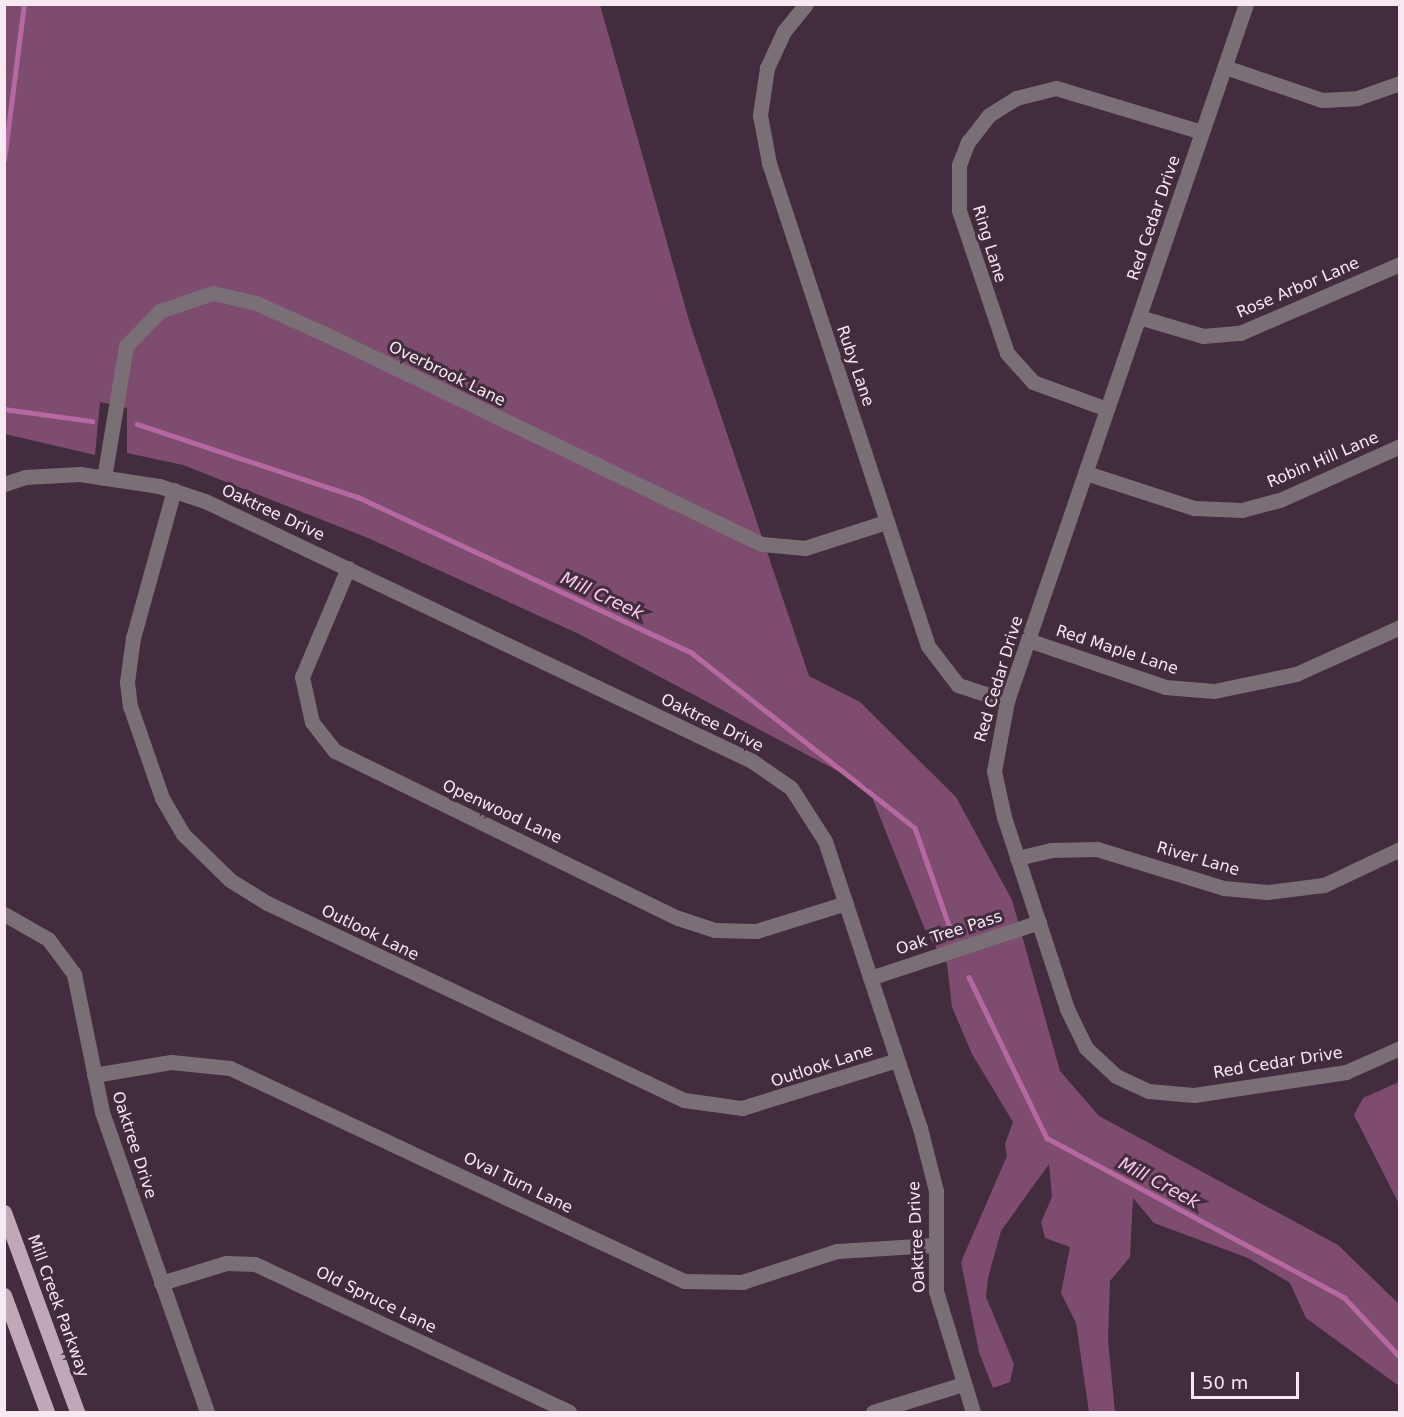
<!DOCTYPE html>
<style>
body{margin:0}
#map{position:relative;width:1404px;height:1417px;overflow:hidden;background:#432c3d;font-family:"DejaVu Sans",sans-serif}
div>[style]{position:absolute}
.green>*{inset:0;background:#7d4c6f}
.stream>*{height:4.5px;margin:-2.25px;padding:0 2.25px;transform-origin:2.25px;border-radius:2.25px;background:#b669a1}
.minor>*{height:15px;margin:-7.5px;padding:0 7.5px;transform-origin:7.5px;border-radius:7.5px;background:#7b6f77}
.major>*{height:15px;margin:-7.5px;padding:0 7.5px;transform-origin:7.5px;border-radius:7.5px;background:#c0a8b8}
span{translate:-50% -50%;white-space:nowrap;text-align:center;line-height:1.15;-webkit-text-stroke:6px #432c3d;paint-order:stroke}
.street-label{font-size:16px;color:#f7e8f2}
.water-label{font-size:18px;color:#f7cdea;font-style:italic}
.frame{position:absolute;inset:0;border:6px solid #f7e8f2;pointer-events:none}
.scale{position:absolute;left:1191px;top:1372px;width:108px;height:27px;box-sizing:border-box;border:3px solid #f7e8f2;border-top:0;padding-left:8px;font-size:18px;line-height:21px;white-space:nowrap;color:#f7e8f2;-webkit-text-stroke:4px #432c3d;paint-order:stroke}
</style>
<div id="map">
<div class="green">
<div style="clip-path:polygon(5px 5px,600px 5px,690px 324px,809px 676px,860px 702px,956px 797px,1012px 900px,1060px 1071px,1099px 1116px,1338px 1245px,1399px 1304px,1399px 1386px,1306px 1318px,1290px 1283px,1248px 1258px,1154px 1223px,1133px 1198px,1130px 1257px,1110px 1281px,1108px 1340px,1115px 1412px,1089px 1412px,1076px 1323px,1061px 1293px,1070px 1247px,1045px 1238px,1041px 1222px,1052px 1197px,1049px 1164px,1001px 1231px,988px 1278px,986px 1297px,1014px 1364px,1010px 1382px,993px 1388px,979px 1352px,961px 1262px,1007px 1156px,1005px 1144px,1013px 1122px,972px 1054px,952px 1007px,947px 964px,926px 932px,868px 787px,579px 634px,368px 538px,183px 465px,127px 453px,127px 408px,100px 402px,95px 455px,5px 434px)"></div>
<div style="clip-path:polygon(1399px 1082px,1400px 1201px,1398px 1202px,1354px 1115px,1363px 1098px)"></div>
</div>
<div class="stream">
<div style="left:4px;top:160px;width:157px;rotate:-82.7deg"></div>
<div style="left:4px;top:409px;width:89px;rotate:7.8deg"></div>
<div style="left:137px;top:424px;width:233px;rotate:18.3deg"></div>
<div style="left:358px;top:497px;width:369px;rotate:25deg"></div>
<div style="left:692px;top:653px;width:283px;rotate:38.1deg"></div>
<div style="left:915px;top:828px;width:106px;rotate:70.7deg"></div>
<div style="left:969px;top:977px;width:179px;rotate:64.2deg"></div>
<div style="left:1047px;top:1138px;width:337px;rotate:28.2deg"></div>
<div style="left:1344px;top:1297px;width:82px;rotate:47deg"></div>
</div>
<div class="minor">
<div style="left:806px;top:4px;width:35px;rotate:129deg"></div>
<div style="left:784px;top:31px;width:41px;rotate:114.7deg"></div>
<div style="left:767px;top:68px;width:48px;rotate:98.5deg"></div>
<div style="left:760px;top:115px;width:49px;rotate:79.4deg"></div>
<div style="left:769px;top:163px;width:508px;rotate:71.78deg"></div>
<div style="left:928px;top:646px;width:49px;rotate:52.4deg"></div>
<div style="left:958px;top:685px;width:52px;rotate:18.1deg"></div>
<div style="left:1246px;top:4px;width:737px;rotate:108.93deg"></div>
<div style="left:1007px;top:701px;width:71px;rotate:100.5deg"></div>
<div style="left:994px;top:771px;width:47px;rotate:77.7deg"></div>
<div style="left:1004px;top:817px;width:202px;rotate:71.8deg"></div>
<div style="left:1067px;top:1009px;width:43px;rotate:64deg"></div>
<div style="left:1086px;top:1048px;width:41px;rotate:43deg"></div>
<div style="left:1116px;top:1076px;width:35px;rotate:25deg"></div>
<div style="left:1148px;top:1091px;width:46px;rotate:5deg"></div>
<div style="left:1194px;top:1095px;width:154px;rotate:-8.6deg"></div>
<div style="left:1346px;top:1072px;width:59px;rotate:-24deg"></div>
<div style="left:1225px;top:67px;width:102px;rotate:18.8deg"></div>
<div style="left:1322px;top:100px;width:35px;rotate:-3deg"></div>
<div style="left:1357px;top:98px;width:46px;rotate:-19.2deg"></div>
<div style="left:1139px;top:317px;width:67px;rotate:16.5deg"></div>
<div style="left:1203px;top:336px;width:37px;rotate:-5deg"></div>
<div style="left:1240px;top:333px;width:174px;rotate:-23.3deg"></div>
<div style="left:1107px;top:409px;width:79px;rotate:-160deg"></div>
<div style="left:1033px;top:382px;width:39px;rotate:-132deg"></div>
<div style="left:1007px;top:353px;width:151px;rotate:-108.6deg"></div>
<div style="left:959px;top:210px;width:45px;rotate:-90deg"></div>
<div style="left:959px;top:165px;width:25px;rotate:-69deg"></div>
<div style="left:968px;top:142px;width:34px;rotate:-52deg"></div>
<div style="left:989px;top:115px;width:32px;rotate:-32deg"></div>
<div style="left:1016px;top:98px;width:41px;rotate:-14deg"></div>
<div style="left:1056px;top:88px;width:152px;rotate:16.8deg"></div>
<div style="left:1086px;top:473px;width:114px;rotate:18deg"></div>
<div style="left:1194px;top:508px;width:48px;rotate:2.4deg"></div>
<div style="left:1242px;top:510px;width:39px;rotate:-15deg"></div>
<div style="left:1280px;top:500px;width:132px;rotate:-24.2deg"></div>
<div style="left:104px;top:478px;width:134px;rotate:-80.5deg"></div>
<div style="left:126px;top:346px;width:49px;rotate:-45.8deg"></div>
<div style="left:160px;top:311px;width:56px;rotate:-18.8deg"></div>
<div style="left:213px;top:293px;width:44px;rotate:13.1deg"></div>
<div style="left:256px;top:303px;width:73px;rotate:24.1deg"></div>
<div style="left:323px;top:333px;width:487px;rotate:25.7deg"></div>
<div style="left:762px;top:544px;width:43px;rotate:5.3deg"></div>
<div style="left:805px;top:548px;width:85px;rotate:-17.8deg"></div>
<div style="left:4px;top:484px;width:22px;rotate:-18deg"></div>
<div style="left:25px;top:477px;width:55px;rotate:-3.1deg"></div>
<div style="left:80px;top:474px;width:80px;rotate:8.6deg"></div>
<div style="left:159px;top:486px;width:48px;rotate:18.1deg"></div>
<div style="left:205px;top:501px;width:606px;rotate:25.42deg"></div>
<div style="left:752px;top:761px;width:47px;rotate:34.7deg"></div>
<div style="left:791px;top:788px;width:63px;rotate:57.3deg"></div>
<div style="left:825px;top:841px;width:302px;rotate:71.7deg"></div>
<div style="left:920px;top:1128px;width:65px;rotate:75.7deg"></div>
<div style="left:936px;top:1191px;width:100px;rotate:90deg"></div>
<div style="left:936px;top:1291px;width:127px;rotate:73deg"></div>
<div style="left:174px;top:490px;width:154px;rotate:105.5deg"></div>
<div style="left:133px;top:638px;width:44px;rotate:97.8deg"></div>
<div style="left:127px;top:682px;width:24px;rotate:83deg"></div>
<div style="left:130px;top:706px;width:97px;rotate:70.8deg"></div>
<div style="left:162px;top:798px;width:42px;rotate:59.7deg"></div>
<div style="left:183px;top:834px;width:66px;rotate:44.4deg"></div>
<div style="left:230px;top:880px;width:44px;rotate:31.9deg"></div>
<div style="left:267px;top:903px;width:461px;rotate:25.3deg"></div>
<div style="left:684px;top:1100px;width:59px;rotate:7.9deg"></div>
<div style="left:742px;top:1108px;width:162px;rotate:-17.2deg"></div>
<div style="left:348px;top:568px;width:118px;rotate:112.9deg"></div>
<div style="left:302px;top:677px;width:46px;rotate:77.5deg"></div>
<div style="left:312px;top:722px;width:37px;rotate:52deg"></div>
<div style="left:335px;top:751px;width:381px;rotate:26deg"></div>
<div style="left:678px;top:918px;width:39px;rotate:18deg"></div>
<div style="left:715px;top:930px;width:41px;rotate:1.4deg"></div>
<div style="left:756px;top:931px;width:94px;rotate:-17.3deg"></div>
<div style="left:1028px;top:640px;width:145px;rotate:18.9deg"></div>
<div style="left:1165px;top:687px;width:49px;rotate:4.7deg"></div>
<div style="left:1214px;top:691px;width:84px;rotate:-11.7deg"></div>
<div style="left:1296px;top:674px;width:114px;rotate:-24.3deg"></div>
<div style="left:1017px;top:858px;width:35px;rotate:-13deg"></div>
<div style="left:1051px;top:850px;width:46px;rotate:-1.2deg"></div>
<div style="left:1097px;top:849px;width:133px;rotate:17.1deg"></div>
<div style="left:1224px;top:888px;width:43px;rotate:5.3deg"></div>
<div style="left:1267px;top:892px;width:57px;rotate:-7deg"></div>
<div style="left:1324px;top:885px;width:84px;rotate:-25.3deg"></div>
<div style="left:4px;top:914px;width:51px;rotate:29.6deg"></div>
<div style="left:48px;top:939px;width:44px;rotate:53.4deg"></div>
<div style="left:74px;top:974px;width:141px;rotate:78.5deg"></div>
<div style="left:102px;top:1112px;width:318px;rotate:70.7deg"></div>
<div style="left:870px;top:978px;width:178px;rotate:-18.3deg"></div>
<div style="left:94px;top:1075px;width:78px;rotate:-9.6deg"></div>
<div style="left:171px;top:1062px;width:59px;rotate:5.8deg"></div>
<div style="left:230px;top:1068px;width:501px;rotate:25.13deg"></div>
<div style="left:684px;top:1281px;width:58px;rotate:1deg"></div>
<div style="left:742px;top:1282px;width:100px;rotate:-18.1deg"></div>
<div style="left:837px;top:1251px;width:96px;rotate:-3.6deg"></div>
<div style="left:161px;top:1283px;width:68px;rotate:-17.1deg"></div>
<div style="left:226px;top:1263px;width:29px;rotate:2deg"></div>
<div style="left:255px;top:1264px;width:347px;rotate:25.2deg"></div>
<div style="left:873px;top:1412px;width:94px;rotate:-17.3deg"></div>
</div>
<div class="major">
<div style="left:4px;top:1212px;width:213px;rotate:69.9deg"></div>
<div style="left:4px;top:1295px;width:125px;rotate:69.8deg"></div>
</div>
<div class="street-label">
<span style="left:1154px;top:218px;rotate:-71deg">Red Cedar Drive</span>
<span style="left:989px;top:244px;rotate:73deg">Ring Lane</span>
<span style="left:1298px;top:288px;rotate:-23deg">Rose Arbor Lane</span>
<span style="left:855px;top:366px;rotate:71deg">Ruby Lane</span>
<span style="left:447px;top:374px;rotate:26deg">Overbrook Lane</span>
<span style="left:1323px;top:460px;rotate:-23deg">Robin Hill Lane</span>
<span style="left:273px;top:513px;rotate:25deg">Oaktree Drive</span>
<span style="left:1117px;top:650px;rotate:18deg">Red Maple Lane</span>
<span style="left:999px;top:679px;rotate:-73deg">Red Cedar Drive</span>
<span style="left:712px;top:723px;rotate:26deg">Oaktree Drive</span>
<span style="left:502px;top:812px;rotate:25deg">Openwood Lane</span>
<span style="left:1198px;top:859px;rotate:16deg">River Lane</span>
<span style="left:370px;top:933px;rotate:26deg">Outlook Lane</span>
<span style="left:949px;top:933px;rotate:-18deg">Oak Tree Pass</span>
<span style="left:1278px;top:1063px;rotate:-9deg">Red Cedar Drive</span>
<span style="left:822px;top:1066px;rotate:-18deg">Outlook Lane</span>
<span style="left:134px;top:1145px;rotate:72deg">Oaktree Drive</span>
<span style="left:518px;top:1183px;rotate:26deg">Oval Turn Lane</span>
<span style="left:917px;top:1237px;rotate:-93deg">Oaktree Drive</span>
<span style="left:376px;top:1300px;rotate:26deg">Old Spruce Lane</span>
<span style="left:58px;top:1306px;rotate:70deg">Mill Creek Parkway</span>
</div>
<div class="water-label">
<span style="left:602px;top:596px;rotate:25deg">Mill Creek</span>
<span style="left:1159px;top:1183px;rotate:28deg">Mill Creek</span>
</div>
<div class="frame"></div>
<div class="scale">50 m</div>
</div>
